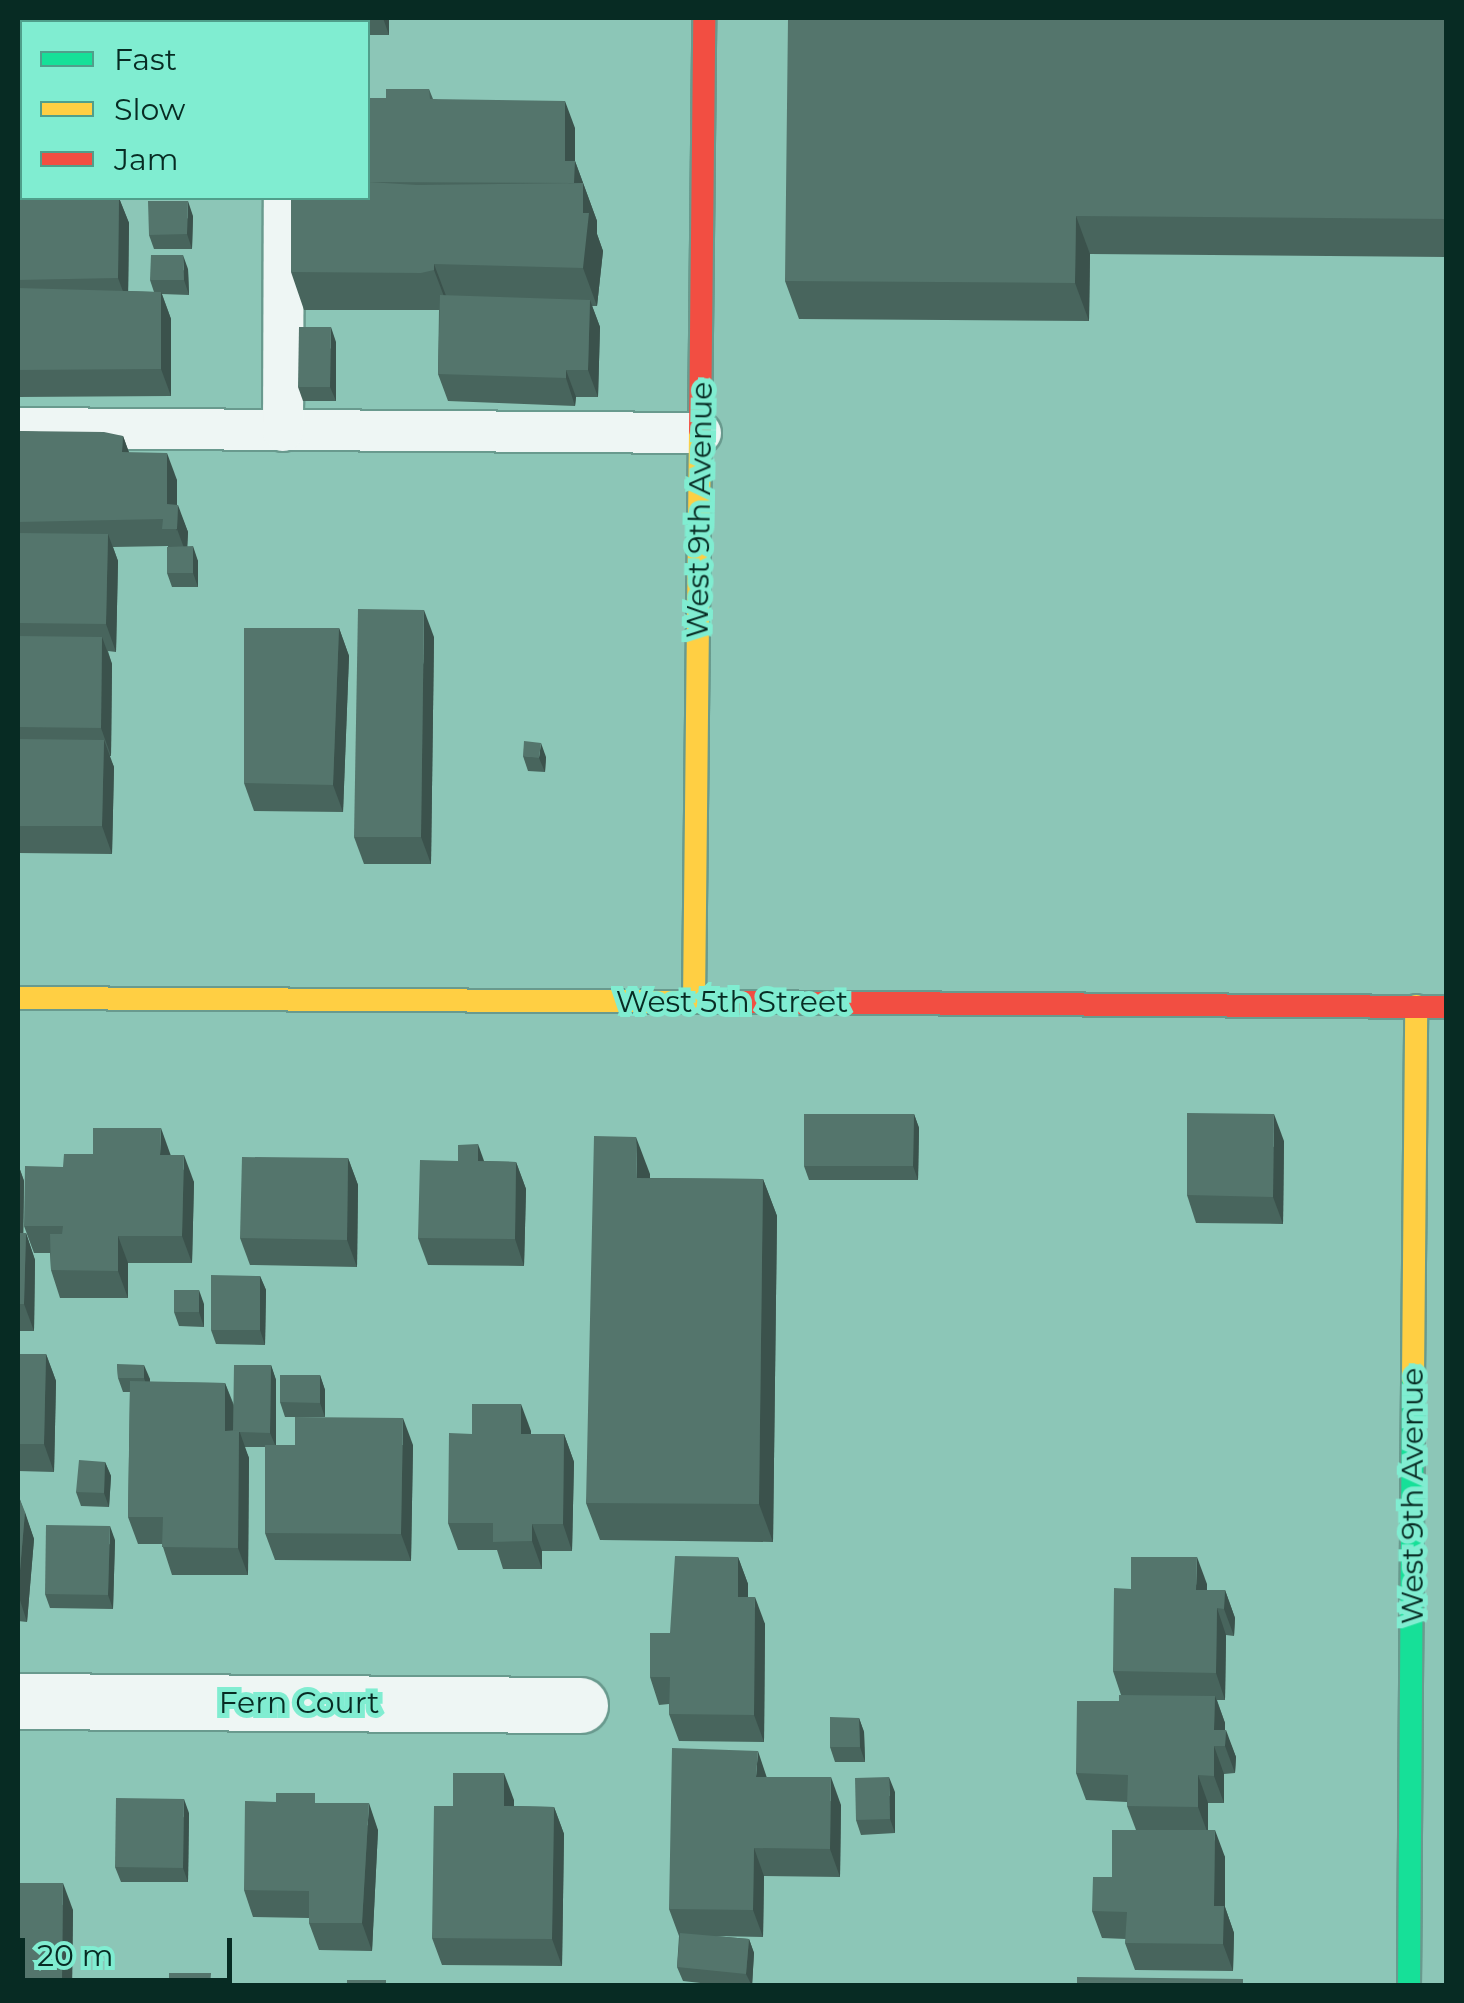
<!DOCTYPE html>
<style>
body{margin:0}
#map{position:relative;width:1464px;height:2003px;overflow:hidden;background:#8cc6b7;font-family:Montserrat,sans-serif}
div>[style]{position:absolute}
.roads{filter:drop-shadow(2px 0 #699a8e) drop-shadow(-2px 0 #699a8e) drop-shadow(0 2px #699a8e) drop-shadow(0 -2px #699a8e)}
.lane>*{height:40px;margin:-20px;padding:0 20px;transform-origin:20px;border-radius:20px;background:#eef6f4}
.street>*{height:55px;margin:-27.5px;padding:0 27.5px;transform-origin:27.5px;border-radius:27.5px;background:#eef6f4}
.fast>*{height:22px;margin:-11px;padding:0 11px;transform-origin:11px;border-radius:11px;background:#16e098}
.slow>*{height:22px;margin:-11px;padding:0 11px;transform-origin:11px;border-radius:11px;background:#ffcf43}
.jam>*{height:22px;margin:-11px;padding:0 11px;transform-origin:11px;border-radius:11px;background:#f24e42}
.wall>*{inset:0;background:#48655d}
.shaded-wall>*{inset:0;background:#3b524c}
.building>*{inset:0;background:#54756c}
span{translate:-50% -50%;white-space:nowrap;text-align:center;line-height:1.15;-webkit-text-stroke:10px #80edd1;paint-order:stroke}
.street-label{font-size:30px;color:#072b23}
.frame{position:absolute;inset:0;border:20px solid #072b23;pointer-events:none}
.legend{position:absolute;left:20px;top:20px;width:350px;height:180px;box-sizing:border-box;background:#80edd1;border:2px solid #509f8b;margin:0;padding:12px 18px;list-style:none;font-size:30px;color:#072b23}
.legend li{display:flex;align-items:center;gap:20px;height:50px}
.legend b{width:50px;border:2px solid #509f8b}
.scale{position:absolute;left:20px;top:1938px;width:212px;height:45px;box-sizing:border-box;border:5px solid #072b23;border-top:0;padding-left:12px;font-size:30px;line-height:35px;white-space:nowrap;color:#072b23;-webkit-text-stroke:8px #80edd1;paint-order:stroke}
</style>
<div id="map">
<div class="roads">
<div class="lane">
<div style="left:284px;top:22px;width:4px;rotate:-76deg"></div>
<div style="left:18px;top:428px;width:683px;rotate:0.42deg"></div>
<div style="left:283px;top:431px;width:233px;rotate:-89.8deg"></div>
</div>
<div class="street">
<div style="left:18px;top:1701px;width:562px;rotate:0.41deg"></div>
</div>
<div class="fast">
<div style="left:1409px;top:1986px;width:608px;rotate:-89.62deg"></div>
</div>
<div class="slow">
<div style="left:18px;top:998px;width:707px;rotate:0.32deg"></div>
<div style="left:694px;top:1002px;width:572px;rotate:-89.4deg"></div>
<div style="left:1413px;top:1378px;width:372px;rotate:-89.5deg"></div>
</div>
<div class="jam">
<div style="left:700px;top:430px;width:412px;rotate:-89.4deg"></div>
<div style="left:725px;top:1002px;width:721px;rotate:0.4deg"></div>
</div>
</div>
<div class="wall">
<div style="clip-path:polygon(18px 18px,137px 18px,138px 22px,22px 22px,22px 198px,119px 198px,129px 223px,128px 291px,154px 292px,150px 280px,188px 269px,189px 295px,162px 294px,171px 319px,171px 396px,18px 397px)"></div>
<div style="clip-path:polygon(318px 18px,389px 18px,389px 35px,368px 35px,368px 22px,320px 22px)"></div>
<div style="clip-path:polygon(1446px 18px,1446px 257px,1090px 254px,1089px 321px,799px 319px,785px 281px)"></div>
<div style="clip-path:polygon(429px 89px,433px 99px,575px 128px,575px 161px,597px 221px,597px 234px,603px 251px,597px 306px,592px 306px,600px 327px,598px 397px,576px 397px,575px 406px,448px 401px,438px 374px,439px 310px,304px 310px,291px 272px,386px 98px)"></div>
<div style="clip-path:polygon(193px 216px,192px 249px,154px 249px,149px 235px)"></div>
<div style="clip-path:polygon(336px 342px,336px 401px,303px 401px,298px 387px)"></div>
<div style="clip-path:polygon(18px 431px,123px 436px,129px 453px,177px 480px,177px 505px,188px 532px,187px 546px,198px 561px,198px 587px,172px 587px,167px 573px,168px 546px,113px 547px,118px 561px,116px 652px,108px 651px,112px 664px,111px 756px,109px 756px,114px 767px,112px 854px,18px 853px)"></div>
<div style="clip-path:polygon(339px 628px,349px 656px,343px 812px,254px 811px,244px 783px)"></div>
<div style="clip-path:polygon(434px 637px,431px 864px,364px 864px,354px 837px)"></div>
<div style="clip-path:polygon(523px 756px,546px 757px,545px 772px,528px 771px)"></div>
<div style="clip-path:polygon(914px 1114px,919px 1128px,918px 1180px,809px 1180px,804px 1166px)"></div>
<div style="clip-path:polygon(1284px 1141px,1283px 1224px,1196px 1223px,1187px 1195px)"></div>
<div style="clip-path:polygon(93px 1154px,171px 1155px,194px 1182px,192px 1263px,128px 1263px,128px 1298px,60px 1298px,51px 1270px,50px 1253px,34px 1253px,24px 1226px,63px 1167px)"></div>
<div style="clip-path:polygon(348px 1158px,358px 1185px,357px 1267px,250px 1265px,240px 1238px)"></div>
<div style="clip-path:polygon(484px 1161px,516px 1162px,526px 1189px,524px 1266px,428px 1265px,418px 1238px)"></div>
<div style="clip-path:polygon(18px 1164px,24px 1181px,23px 1233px,26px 1233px,35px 1260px,34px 1331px,18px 1331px)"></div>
<div style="clip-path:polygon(650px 1174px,650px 1178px,763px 1179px,777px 1216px,773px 1542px,600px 1540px,586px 1503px)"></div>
<div style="clip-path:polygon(260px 1276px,266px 1290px,265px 1345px,216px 1344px,211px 1330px)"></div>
<div style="clip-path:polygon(204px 1304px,204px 1327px,179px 1326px,174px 1312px)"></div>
<div style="clip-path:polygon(18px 1354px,46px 1354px,56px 1381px,54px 1472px,18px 1471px)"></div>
<div style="clip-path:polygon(117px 1364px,150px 1379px,150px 1382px,225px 1383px,234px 1405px,271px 1365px,276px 1380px,276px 1445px,413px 1445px,411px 1561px,275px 1560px,265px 1533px,265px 1447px,244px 1447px,249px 1458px,248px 1575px,172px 1575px,162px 1544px,138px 1544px,128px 1517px,130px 1392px,123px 1392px,118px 1378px)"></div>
<div style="clip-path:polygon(320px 1375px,325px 1390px,325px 1417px,285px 1417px,280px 1402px)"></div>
<div style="clip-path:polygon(531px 1431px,531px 1434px,564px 1434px,574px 1462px,572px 1551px,542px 1551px,542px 1569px,503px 1569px,497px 1550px,458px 1550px,448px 1523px,472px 1434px)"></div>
<div style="clip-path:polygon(105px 1462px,111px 1476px,109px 1507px,81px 1506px,76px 1492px)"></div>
<div style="clip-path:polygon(18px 1497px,19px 1497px,34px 1539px,27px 1622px,18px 1621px)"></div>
<div style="clip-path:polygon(115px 1540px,113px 1609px,50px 1608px,45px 1594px)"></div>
<div style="clip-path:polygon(738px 1557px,748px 1584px,748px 1597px,765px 1624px,764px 1742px,679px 1741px,669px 1714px,669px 1704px,659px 1705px,650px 1677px,670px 1633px)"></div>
<div style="clip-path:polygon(1207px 1584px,1207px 1590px,1225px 1590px,1235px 1618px,1234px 1636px,1226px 1635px,1225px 1700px,1217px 1700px,1225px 1723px,1225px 1730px,1236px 1757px,1235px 1773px,1224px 1774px,1224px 1803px,1208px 1803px,1208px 1830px,1225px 1857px,1225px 1907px,1234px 1933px,1233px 1971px,1135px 1970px,1125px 1943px,1126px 1939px,1102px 1938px,1092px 1911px,1112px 1877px,1136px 1830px,1127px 1806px,1127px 1802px,1086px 1800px,1076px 1773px,1119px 1701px,1121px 1695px,1113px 1671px,1131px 1589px)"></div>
<div style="clip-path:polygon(859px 1718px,864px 1732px,865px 1762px,835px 1762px,830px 1747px)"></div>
<div style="clip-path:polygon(767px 1777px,841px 1805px,840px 1877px,764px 1876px,763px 1937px,715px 1936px,749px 1939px,754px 1953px,752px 1986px,727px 1986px,683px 1981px,677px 1967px,679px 1936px,669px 1909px)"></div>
<div style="clip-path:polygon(895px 1792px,895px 1833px,861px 1835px,856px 1820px)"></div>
<div style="clip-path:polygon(514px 1800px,514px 1806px,554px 1807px,564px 1834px,562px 1966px,442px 1965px,432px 1938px,453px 1806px)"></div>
<div style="clip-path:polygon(318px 1803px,378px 1830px,372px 1951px,319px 1950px,309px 1923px,309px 1918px,253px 1917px,244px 1890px)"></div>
<div style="clip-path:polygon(189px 1813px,188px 1882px,121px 1882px,115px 1867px)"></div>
<div style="clip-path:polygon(18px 1883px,73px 1910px,72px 1986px,18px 1986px)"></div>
</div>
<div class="shaded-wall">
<div style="clip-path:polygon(128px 18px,137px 18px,138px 22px,128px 22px)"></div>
<div style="clip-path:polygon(383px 18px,389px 18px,389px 35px)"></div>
<div style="clip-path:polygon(565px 101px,575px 128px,575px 166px,575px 161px,597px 221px,597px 234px,603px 251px,597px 306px,583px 268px,565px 161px)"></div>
<div style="clip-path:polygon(119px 198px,129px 223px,128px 305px,118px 278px)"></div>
<div style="clip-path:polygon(188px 201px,193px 216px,192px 249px,187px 234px)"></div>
<div style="clip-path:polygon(1076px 216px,1090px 254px,1089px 321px,1075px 283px)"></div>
<div style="clip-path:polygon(183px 255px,188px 269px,189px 295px,184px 280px)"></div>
<div style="clip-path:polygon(434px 264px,448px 301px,448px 307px,434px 270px)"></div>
<div style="clip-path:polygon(161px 292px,171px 319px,171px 396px,161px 369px)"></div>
<div style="clip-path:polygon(590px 300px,600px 327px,598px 397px,588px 370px)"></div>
<div style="clip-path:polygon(331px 327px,336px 342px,336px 401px,330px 387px)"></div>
<div style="clip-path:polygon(566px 370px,576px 397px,575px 406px,566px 378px)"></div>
<div style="clip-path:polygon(123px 436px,133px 463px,122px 452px)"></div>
<div style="clip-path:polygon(167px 453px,177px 480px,177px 531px,167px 504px)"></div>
<div style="clip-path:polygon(178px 505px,188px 532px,187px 556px,177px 529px)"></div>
<div style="clip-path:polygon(108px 534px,118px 561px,116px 652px,106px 624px)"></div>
<div style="clip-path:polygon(193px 546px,198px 561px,198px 587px,193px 573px)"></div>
<div style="clip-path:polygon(424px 610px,434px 637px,431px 864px,421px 837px)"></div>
<div style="clip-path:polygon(339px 628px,349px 656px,343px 812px,333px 785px)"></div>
<div style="clip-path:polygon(102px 637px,112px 664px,111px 756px,101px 728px)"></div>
<div style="clip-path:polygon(104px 740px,114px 767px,112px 854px,102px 826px)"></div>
<div style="clip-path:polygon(541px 743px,546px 757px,545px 772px,539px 758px)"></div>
<div style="clip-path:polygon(914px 1114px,919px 1128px,918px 1180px,913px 1166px)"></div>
<div style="clip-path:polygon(1274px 1114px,1284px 1141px,1283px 1224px,1273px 1197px)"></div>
<div style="clip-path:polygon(161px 1128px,171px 1156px,160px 1155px)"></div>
<div style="clip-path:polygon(636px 1137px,650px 1174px,650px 1215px,637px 1178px)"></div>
<div style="clip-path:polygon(478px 1144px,488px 1172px,478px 1161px)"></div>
<div style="clip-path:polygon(184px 1155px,194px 1182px,192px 1263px,182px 1236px)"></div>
<div style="clip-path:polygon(348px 1158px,358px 1185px,357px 1267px,347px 1240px)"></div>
<div style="clip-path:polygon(516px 1162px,526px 1189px,524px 1266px,515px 1239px)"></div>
<div style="clip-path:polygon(18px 1164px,24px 1181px,23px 1260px,18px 1245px)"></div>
<div style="clip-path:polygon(763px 1179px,777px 1216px,773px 1542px,759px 1504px)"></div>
<div style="clip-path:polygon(26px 1233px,35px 1260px,34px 1331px,24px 1304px)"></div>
<div style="clip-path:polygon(118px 1236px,128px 1263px,128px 1298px,118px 1271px)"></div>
<div style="clip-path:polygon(260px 1276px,266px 1290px,265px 1345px,260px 1330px)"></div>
<div style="clip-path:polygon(199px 1290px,204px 1304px,204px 1327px,199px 1312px)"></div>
<div style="clip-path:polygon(46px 1354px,56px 1381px,54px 1472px,44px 1444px)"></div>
<div style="clip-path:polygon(144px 1365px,150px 1379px,149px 1392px,144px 1378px)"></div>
<div style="clip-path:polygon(271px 1365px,276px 1380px,276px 1447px,270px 1433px)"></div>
<div style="clip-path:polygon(320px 1375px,325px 1390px,325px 1417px,320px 1403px)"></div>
<div style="clip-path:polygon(225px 1383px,235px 1410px,235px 1432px,225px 1431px)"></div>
<div style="clip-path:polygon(521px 1404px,531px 1431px,531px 1461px,521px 1434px)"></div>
<div style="clip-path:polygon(403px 1418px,413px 1445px,411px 1561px,401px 1534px)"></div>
<div style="clip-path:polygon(239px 1430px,249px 1458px,248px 1575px,238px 1548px)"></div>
<div style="clip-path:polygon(564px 1434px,574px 1462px,572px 1551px,563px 1524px)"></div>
<div style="clip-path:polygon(105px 1462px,111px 1476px,109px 1507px,104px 1493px)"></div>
<div style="clip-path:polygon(25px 1512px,34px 1539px,27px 1622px,18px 1594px)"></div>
<div style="clip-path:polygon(532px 1524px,542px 1551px,542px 1569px,532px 1541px)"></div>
<div style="clip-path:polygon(110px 1526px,115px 1540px,113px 1609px,108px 1595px)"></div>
<div style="clip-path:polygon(738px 1557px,748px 1584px,748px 1624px,738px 1597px)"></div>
<div style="clip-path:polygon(1197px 1557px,1207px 1584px,1206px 1617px,1196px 1590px)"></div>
<div style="clip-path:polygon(1225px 1590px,1235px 1618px,1234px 1636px,1224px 1609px)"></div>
<div style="clip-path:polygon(755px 1597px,765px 1624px,764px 1742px,754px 1715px)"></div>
<div style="clip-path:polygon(1217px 1608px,1226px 1635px,1225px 1700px,1216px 1673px)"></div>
<div style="clip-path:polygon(1215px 1696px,1225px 1723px,1225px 1746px,1214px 1730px)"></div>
<div style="clip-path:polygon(859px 1718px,864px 1732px,865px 1762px,860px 1747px)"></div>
<div style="clip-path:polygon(1226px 1730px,1236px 1757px,1235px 1773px,1225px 1746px)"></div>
<div style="clip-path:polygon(1214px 1746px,1224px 1774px,1224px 1803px,1214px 1776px)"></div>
<div style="clip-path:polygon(758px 1751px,767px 1778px,756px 1777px)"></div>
<div style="clip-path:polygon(504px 1773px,514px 1800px,514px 1834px,504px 1806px)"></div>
<div style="clip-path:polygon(1198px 1775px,1208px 1803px,1208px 1834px,1198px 1807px)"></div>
<div style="clip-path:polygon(831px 1777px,841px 1805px,840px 1877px,830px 1849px)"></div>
<div style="clip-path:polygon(889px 1777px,895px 1792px,895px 1833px,890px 1819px)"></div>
<div style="clip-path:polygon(184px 1799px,189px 1813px,188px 1882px,183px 1868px)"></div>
<div style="clip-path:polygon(369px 1803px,378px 1830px,372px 1951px,362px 1923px)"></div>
<div style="clip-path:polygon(554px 1807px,564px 1834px,562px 1966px,552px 1939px)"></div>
<div style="clip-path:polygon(1215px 1830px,1225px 1857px,1225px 1907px,1234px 1933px,1233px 1971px,1223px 1944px,1214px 1906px)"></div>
<div style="clip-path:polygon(754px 1848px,764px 1876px,763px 1937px,753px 1910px)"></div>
<div style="clip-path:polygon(63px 1883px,73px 1910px,72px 1986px,63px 1986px,62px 1982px)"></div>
<div style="clip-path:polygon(749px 1939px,754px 1953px,752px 1986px,746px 1974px)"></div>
</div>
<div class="building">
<div style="clip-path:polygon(18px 18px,128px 18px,128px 22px,22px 22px,22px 77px,18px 77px)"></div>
<div style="clip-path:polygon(218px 18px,254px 18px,254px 22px,218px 22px)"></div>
<div style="clip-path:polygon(788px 18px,1446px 18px,1446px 219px,1076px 216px,1075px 283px,785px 281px)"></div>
<div style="clip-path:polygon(18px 87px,22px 87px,22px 174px,18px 174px)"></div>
<div style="clip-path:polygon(386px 89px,429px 89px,430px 99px,565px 101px,565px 161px,575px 161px,574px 183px,368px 182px,368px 98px,386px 98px)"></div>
<div style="clip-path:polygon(368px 182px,417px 185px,583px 183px,583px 213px,589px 213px,583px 268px,434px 264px,434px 270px,421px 273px,291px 272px,291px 198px,368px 198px)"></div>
<div style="clip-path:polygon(18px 191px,22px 192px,22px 198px,119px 198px,118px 278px,18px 280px)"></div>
<div style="clip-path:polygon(148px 201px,188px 201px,187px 234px,149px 235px)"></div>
<div style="clip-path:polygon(151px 255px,183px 255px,184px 280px,150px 280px)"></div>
<div style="clip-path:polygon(18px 288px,161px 292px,161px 369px,18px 370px)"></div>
<div style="clip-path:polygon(440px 295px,590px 300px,588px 370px,566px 370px,566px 378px,438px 374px)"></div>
<div style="clip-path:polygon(299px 327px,331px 327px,330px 387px,298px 387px)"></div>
<div style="clip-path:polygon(18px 431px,104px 432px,123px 436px,122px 452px,167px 453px,167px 504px,178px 505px,177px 529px,162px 529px,163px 519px,18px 522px)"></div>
<div style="clip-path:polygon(18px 533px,108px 534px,106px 624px,18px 623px)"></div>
<div style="clip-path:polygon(193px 546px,193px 573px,167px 573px,167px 547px)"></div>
<div style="clip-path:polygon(358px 609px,424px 610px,421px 837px,354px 837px)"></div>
<div style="clip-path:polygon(244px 628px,339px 628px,333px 785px,244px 783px)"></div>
<div style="clip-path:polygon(18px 636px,102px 637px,101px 728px,18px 727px)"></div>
<div style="clip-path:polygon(18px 739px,104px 740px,102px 826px,18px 826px)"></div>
<div style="clip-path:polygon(524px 741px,541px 743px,539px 758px,523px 756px)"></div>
<div style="clip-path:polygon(1187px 1113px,1274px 1114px,1273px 1197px,1187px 1195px)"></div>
<div style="clip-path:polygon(804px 1114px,914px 1114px,913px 1166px,804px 1166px)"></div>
<div style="clip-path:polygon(93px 1128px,161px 1128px,160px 1155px,184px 1155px,182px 1236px,118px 1236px,118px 1271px,51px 1270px,50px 1234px,62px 1234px,63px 1226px,24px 1226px,25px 1166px,63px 1167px,64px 1154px,93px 1154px)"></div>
<div style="clip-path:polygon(594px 1136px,636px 1137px,637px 1178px,763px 1179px,759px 1504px,586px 1503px)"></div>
<div style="clip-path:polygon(478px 1144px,478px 1161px,516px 1162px,515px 1239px,418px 1238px,420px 1160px,458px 1161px,458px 1145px)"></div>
<div style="clip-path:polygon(242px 1157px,348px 1158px,347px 1240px,240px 1238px)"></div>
<div style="clip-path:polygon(18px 1233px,26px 1233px,24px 1304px,18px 1304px)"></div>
<div style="clip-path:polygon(211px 1275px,260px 1276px,260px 1330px,211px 1330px)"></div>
<div style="clip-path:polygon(174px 1290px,199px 1290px,199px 1312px,174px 1312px)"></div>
<div style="clip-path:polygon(18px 1354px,46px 1354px,44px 1444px,18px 1444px)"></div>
<div style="clip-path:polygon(117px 1364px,144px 1365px,144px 1378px,118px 1378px)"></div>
<div style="clip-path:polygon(234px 1365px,271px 1365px,270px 1433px,239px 1432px,239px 1430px,233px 1431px)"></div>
<div style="clip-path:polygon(280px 1375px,320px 1375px,320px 1403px,280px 1402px)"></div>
<div style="clip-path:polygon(130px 1381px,225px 1383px,225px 1431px,239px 1430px,238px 1548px,162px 1547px,163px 1517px,128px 1517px)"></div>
<div style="clip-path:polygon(472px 1404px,521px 1404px,521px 1434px,564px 1434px,563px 1524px,532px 1524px,532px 1541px,493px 1542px,493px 1523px,448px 1523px,449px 1433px,472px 1434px)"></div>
<div style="clip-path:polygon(295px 1417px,403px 1418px,401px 1534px,265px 1533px,265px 1445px,295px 1445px)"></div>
<div style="clip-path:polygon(79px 1460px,105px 1462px,104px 1493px,76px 1492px)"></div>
<div style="clip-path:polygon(18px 1497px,19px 1497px,25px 1512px,18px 1594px)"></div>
<div style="clip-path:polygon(46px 1525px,110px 1526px,108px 1595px,45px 1594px)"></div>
<div style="clip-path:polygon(675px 1556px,738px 1557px,738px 1597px,755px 1597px,754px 1715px,669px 1714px,670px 1677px,650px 1677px,650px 1633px,670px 1633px)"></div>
<div style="clip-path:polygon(1131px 1557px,1197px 1557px,1196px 1590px,1225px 1590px,1224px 1609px,1217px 1608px,1216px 1673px,1113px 1671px,1114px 1588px,1131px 1589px)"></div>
<div style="clip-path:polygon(1119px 1695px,1215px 1696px,1214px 1730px,1226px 1730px,1225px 1746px,1214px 1746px,1214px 1776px,1198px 1775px,1198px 1807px,1127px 1806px,1128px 1775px,1076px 1773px,1077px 1701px,1119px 1701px)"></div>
<div style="clip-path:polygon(830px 1717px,859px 1718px,860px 1747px,830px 1747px)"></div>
<div style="clip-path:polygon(672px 1748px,758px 1751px,756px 1777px,831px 1777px,830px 1849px,754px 1848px,753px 1910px,669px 1909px)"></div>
<div style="clip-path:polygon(453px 1773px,504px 1773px,504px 1806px,554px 1807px,552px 1939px,432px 1938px,434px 1806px,453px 1806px)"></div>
<div style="clip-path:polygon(889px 1777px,890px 1819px,856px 1820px,855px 1778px)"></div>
<div style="clip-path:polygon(276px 1793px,315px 1793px,315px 1803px,369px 1803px,362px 1923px,309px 1923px,309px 1891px,244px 1890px,245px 1801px,276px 1802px)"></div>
<div style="clip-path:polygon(116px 1798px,184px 1799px,183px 1868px,115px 1867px)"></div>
<div style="clip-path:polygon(1112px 1830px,1215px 1830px,1214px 1906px,1224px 1906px,1223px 1944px,1125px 1943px,1127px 1912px,1092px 1911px,1093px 1877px,1112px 1877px)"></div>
<div style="clip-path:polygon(18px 1883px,63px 1883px,62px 1982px,18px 1982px)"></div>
<div style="clip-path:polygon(680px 1933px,749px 1939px,746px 1974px,677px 1967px)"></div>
<div style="clip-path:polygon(169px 1973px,211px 1973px,210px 1986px,169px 1986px)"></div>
<div style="clip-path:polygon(1077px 1977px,1243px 1979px,1243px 1986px,1077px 1986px)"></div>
<div style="clip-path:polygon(347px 1980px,386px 1980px,386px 1986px,347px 1986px)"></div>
<div style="clip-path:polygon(408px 1984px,437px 1985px,437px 1986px,408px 1986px)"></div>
</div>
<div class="street-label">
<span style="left:700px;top:510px;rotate:-89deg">West 9th Avenue</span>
<span style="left:732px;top:1002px">West 5th Street</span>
<span style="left:1413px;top:1496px;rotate:-90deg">West 9th Avenue</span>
<span style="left:299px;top:1703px">Fern Court</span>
</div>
<div class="frame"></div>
<ul class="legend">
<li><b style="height:12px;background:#16e098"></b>Fast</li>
<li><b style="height:12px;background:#ffcf43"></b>Slow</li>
<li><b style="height:12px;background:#f24e42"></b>Jam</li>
</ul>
<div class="scale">20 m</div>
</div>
